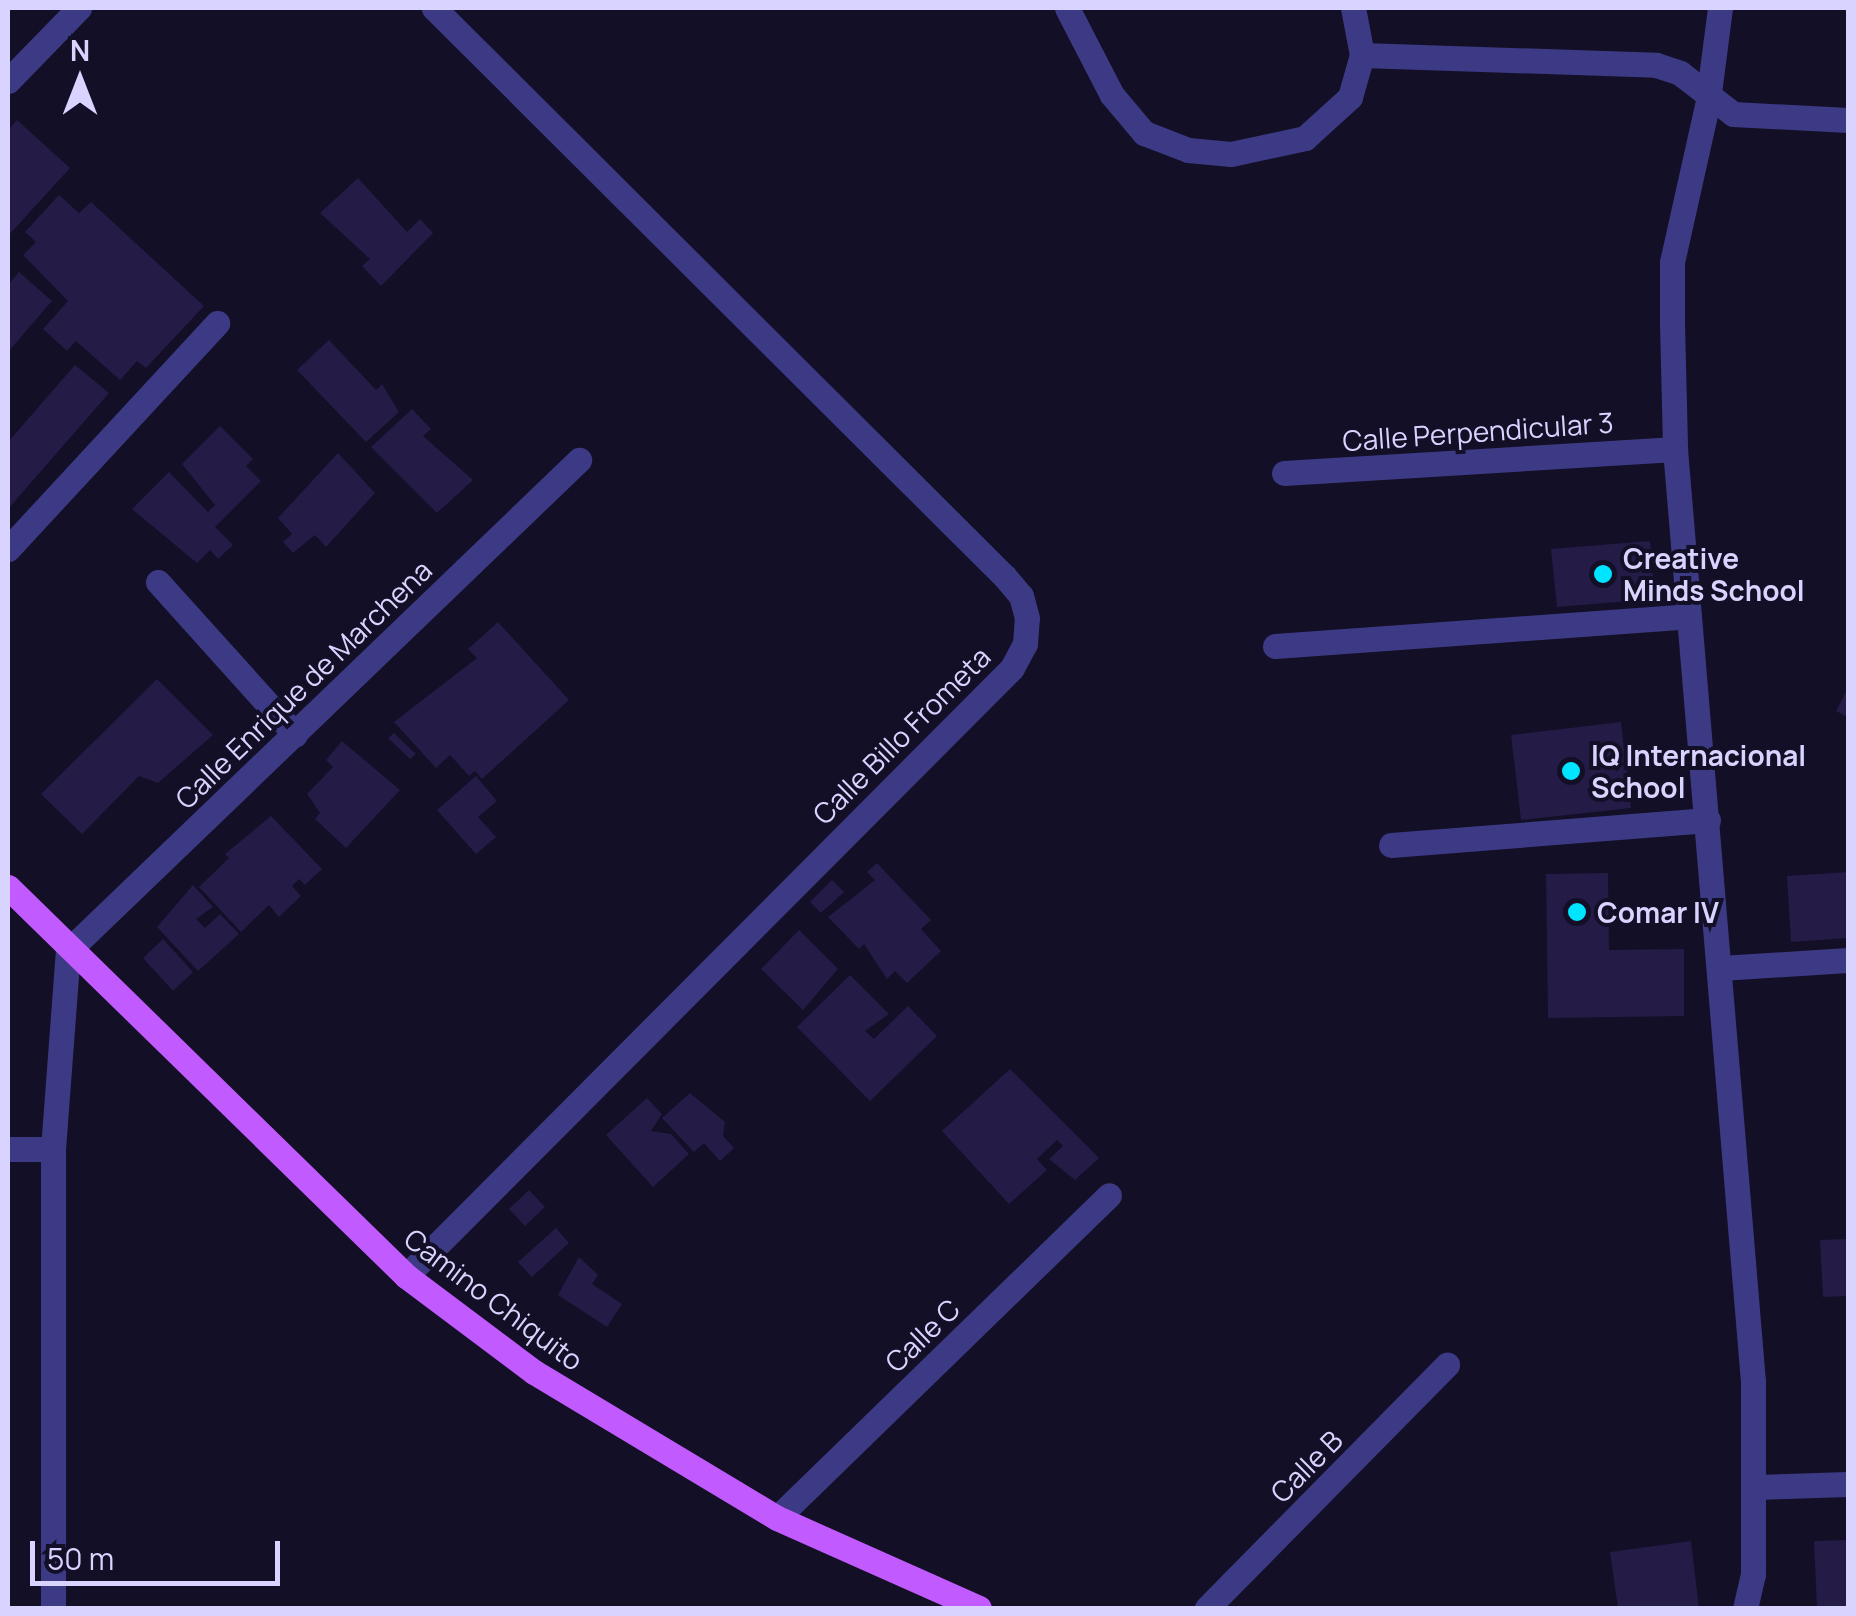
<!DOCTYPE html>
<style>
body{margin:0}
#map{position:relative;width:1856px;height:1616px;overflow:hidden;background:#130f26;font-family:Manrope,sans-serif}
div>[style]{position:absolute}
.building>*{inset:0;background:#241b47}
.minor>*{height:25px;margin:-12.5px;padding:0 12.5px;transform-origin:12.5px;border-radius:12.5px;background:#3d3a85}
.major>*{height:25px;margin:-12.5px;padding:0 12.5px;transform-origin:12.5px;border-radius:12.5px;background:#c25bff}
.dots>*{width:28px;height:28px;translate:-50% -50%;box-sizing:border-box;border:5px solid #130f26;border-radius:50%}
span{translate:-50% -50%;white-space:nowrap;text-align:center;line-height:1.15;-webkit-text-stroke:8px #130f26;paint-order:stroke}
.street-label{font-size:28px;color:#d9d4ff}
.poi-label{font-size:28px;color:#d9d4ff;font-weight:700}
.left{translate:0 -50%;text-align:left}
.frame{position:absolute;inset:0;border:10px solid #d9d4ff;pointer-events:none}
.north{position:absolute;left:30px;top:30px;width:100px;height:100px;-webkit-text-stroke:8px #130f26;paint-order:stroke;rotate:0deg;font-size:28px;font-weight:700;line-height:40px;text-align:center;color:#d9d4ff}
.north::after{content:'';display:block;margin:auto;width:35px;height:45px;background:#d9d4ff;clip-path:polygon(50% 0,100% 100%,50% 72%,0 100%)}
.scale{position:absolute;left:30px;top:1541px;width:250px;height:45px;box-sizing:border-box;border:5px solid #d9d4ff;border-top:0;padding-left:12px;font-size:30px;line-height:35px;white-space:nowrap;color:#d9d4ff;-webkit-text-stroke:8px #130f26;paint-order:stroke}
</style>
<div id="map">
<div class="building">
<div style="clip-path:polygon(17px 120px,70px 168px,8px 236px,8px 130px)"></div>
<div style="clip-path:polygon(358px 178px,407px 232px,420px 219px,433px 233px,381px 286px,362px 266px,370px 259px,320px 213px)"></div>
<div style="clip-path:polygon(59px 195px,79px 213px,91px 202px,204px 306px,146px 368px,137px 361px,120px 380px,76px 341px,67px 351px,43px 329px,68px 301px,23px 255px,36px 242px,25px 232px)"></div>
<div style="clip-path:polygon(19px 272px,52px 301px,8px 352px,8px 285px)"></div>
<div style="clip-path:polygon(329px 340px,376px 390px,382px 384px,399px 412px,366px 442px,297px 370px)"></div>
<div style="clip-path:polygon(75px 365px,109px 393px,8px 509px,8px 442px)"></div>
<div style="clip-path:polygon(412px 409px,431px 429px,423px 436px,473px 480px,437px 513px,371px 447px)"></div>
<div style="clip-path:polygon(220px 426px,253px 459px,246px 466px,261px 481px,215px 527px,233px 545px,218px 559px,210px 550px,197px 563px,132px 509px,169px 472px,208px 512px,215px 505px,182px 464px)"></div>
<div style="clip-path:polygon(338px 453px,375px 493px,326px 547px,315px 535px,293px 553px,283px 542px,292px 534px,278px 518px)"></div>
<div style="clip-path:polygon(1650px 541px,1655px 599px,1557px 607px,1551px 549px)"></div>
<div style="clip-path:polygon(498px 622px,569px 700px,482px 779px,475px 771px,469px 776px,450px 755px,436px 768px,394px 722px,477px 658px,468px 649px)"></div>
<div style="clip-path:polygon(157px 679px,213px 735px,158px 783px,139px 776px,82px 834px,41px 794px)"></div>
<div style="clip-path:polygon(1848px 688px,1848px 717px,1836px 711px)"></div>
<div style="clip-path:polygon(1621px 722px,1631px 808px,1521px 820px,1511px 735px)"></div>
<div style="clip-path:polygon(394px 733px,416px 754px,410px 759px,388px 738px)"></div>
<div style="clip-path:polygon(342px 741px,400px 790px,346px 848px,315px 819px,320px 813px,307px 794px,333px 767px,326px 760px)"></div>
<div style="clip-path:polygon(476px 776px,497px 801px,478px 817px,496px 837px,476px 854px,437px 810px)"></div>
<div style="clip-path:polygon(271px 816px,322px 869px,305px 885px,299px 879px,292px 886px,301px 896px,279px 917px,269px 905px,241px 932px,199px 887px,229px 858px,225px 854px)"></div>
<div style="clip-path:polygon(877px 863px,931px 920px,921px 929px,941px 951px,907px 983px,895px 971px,887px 979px,864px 944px,859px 949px,828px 917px,875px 880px,867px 872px)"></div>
<div style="clip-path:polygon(1848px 872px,1848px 938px,1791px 942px,1787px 876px)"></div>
<div style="clip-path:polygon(1608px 873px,1609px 950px,1684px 949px,1684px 1016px,1548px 1018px,1546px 874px)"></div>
<div style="clip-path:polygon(832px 880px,844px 892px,821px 913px,810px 902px)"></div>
<div style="clip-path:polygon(193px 885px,213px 907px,196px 919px,205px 928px,220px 914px,239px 934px,198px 971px,157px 927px)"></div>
<div style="clip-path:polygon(799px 930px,838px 969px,803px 1010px,761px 969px)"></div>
<div style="clip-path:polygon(163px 939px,193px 972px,173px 991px,143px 958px)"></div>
<div style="clip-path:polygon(850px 975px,889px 1014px,865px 1031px,874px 1039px,908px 1006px,937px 1036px,870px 1101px,797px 1027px)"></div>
<div style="clip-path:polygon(1010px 1069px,1099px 1158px,1075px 1180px,1049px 1159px,1063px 1146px,1057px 1140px,1037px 1159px,1047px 1170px,1009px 1204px,942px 1131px)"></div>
<div style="clip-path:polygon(690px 1093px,725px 1122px,723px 1136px,734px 1148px,720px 1161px,704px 1143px,694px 1152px,662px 1118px)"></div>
<div style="clip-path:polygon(647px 1098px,662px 1114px,651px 1131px,671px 1134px,689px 1154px,653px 1187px,606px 1135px)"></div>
<div style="clip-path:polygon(529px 1190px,545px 1207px,525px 1226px,509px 1209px)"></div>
<div style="clip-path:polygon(556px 1228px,569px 1243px,532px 1277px,518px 1262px)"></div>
<div style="clip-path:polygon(1848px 1239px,1848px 1296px,1823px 1297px,1820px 1240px)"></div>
<div style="clip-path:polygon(579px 1257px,598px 1275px,592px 1284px,622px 1304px,607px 1327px,558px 1295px)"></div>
<div style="clip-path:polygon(1848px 1540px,1848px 1607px,1817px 1608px,1814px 1541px)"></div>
<div style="clip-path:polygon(1691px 1541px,1699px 1608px,1618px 1608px,1610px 1552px)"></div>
</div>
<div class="minor">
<div style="left:1067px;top:8px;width:98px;rotate:62.7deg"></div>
<div style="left:1112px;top:95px;width:50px;rotate:49.9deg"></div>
<div style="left:1144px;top:133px;width:47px;rotate:21.1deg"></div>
<div style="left:1188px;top:150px;width:43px;rotate:5.3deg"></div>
<div style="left:1231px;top:154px;width:76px;rotate:-12.2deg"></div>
<div style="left:1305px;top:138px;width:61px;rotate:-42.3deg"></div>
<div style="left:1350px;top:97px;width:44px;rotate:-74.1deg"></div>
<div style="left:1362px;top:55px;width:48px;rotate:-100.8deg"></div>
<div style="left:1720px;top:8px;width:94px;rotate:97.4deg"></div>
<div style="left:1708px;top:101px;width:165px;rotate:102.6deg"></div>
<div style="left:1672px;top:262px;width:61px;rotate:90deg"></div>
<div style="left:1672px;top:323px;width:126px;rotate:88.6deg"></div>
<div style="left:1675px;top:449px;width:935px;rotate:85.22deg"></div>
<div style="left:1753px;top:1381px;width:193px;rotate:90deg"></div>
<div style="left:1753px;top:1574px;width:35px;rotate:103deg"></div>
<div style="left:1362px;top:55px;width:294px;rotate:1.9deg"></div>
<div style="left:1656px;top:65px;width:25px;rotate:18deg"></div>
<div style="left:1680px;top:73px;width:67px;rotate:37.7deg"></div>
<div style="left:1733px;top:114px;width:115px;rotate:3deg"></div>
<div style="left:8px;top:81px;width:102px;rotate:-45.8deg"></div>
<div style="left:1284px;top:473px;width:392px;rotate:-3.5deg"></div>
<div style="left:8px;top:549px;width:308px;rotate:-47.2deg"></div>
<div style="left:158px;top:582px;width:205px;rotate:48deg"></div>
<div style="left:1275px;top:646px;width:415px;rotate:-4.1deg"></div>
<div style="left:1391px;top:845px;width:318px;rotate:-4.5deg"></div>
<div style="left:1721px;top:968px;width:127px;rotate:-3.6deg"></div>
<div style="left:8px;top:1149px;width:45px"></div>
<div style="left:406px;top:1276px;width:858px;rotate:-45.09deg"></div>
<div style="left:1012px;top:668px;width:27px;rotate:-62deg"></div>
<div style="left:1025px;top:644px;width:26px;rotate:-86deg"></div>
<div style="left:1027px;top:618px;width:23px;rotate:-105deg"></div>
<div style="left:1021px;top:596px;width:26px;rotate:-130deg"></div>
<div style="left:1004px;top:576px;width:805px;rotate:-135.1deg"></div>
<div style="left:1755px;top:1487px;width:93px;rotate:-1.8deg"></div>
<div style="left:777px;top:1518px;width:463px;rotate:-44.2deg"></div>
<div style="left:53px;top:1608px;width:459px;rotate:-90deg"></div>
<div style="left:53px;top:1149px;width:199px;rotate:-85.7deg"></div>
<div style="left:68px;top:951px;width:709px;rotate:-43.86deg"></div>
<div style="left:1207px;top:1608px;width:342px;rotate:-45.4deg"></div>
</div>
<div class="major">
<div style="left:8px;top:887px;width:557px;rotate:44.34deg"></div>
<div style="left:406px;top:1276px;width:160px;rotate:36.9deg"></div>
<div style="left:534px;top:1372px;width:283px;rotate:31deg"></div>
<div style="left:777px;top:1518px;width:221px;rotate:24deg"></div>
</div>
<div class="dots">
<div style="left:1603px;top:574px;background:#00e5ff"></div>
<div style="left:1571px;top:771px;background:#00e5ff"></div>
<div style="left:1577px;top:912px;background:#00e5ff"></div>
</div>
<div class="street-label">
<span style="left:1478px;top:431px;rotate:-4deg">Calle Perpendicular 3</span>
<span style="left:303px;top:684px;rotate:-44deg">Calle Enrique de Marchena</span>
<span style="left:901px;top:735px;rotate:-45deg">Calle Billo Frometa</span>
<span style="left:494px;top:1299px;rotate:37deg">Camino Chiquito</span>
<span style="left:922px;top:1335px;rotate:-44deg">Calle C</span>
<span style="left:1306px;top:1466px;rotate:-45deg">Calle B</span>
</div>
<div class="poi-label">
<span class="left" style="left:1623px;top:574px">Creative<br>Minds School</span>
<span class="left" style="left:1591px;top:771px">IQ Internacional<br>School</span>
<span class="left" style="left:1597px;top:912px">Comar IV</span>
</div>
<div class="frame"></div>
<div class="north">N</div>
<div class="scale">50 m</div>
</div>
